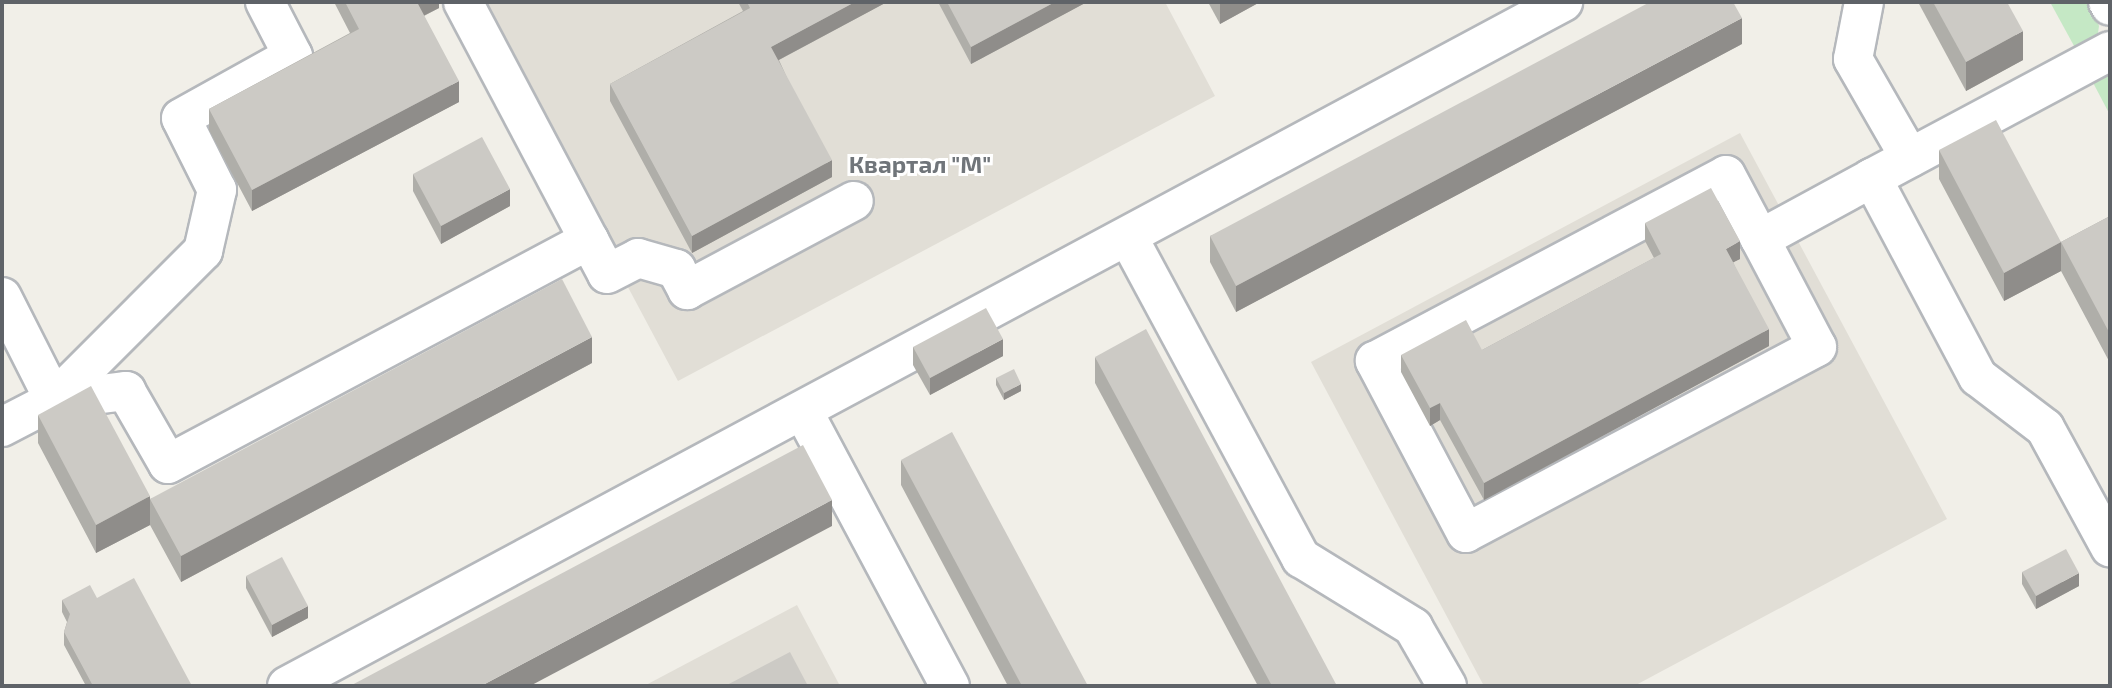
<!DOCTYPE html>
<meta charset="utf-8">
<style>
body{margin:0}
#map{position:relative;width:2112px;height:688px;overflow:hidden;background:#f1efe8;font-family:"Exo 2",sans-serif}
div>[style]{position:absolute}
.education>*{inset:0;background:#e1ded6}
.green>*{inset:0;background:#c5e8c5}
.roads{filter:drop-shadow(2px 0 #b5b8bc) drop-shadow(-2px 0 #b5b8bc) drop-shadow(0 2px #b5b8bc) drop-shadow(0 -2px #b5b8bc)}
.minor>*{height:38px;margin:-19px;padding:0 19px;transform-origin:19px;border-radius:19px;background:#fff}
.wall>*{inset:0;background:#afaea9}
.shaded-wall>*{inset:0;background:#8f8d8a}
.building>*{inset:0;background:#cccac5}
span{translate:-50% -50%;white-space:nowrap;text-align:center;line-height:1.15;-webkit-text-stroke:6px #fff;paint-order:stroke}
.quarter-label{font-size:24px;color:#70757a;font-weight:700}
.frame{position:absolute;inset:0;border:4px solid #5f6368;pointer-events:none}
</style>
<div id="map">
<div class="education">
<div style="clip-path:polygon(476px 2px,1165px 2px,1215px 96px,678px 381px)"></div>
<div style="clip-path:polygon(1740px 133px,1947px 519px,1634px 686px,1484px 686px,1311px 362px)"></div>
<div style="clip-path:polygon(797px 605px,840px 686px,644px 686px)"></div>
</div>
<div class="green">
<div style="clip-path:polygon(2050px 2px,2088px 2px,2099px 26px,2097px 40px,2079px 55px)"></div>
<div style="clip-path:polygon(2110px 69px,2110px 115px,2089px 75px)"></div>
</div>
<div class="roads">
<div class="minor">
<div style="left:1864px;top:2px;width:58px;rotate:100.9deg"></div>
<div style="left:1853px;top:59px;width:114px;rotate:60.1deg"></div>
<div style="left:2108px;top:2px;width:4px;rotate:63deg"></div>
<div style="left:2110px;top:51px;width:270px;rotate:151.9deg"></div>
<div style="left:1872px;top:178px;width:225px;rotate:62deg"></div>
<div style="left:1978px;top:377px;width:84px;rotate:37.3deg"></div>
<div style="left:2045px;top:428px;width:136px;rotate:61.4deg"></div>
<div style="left:1128px;top:237px;width:365px;rotate:61.7deg"></div>
<div style="left:1301px;top:558px;width:132px;rotate:31.6deg"></div>
<div style="left:1413px;top:627px;width:68px;rotate:60deg"></div>
<div style="left:1760px;top:239px;width:122px;rotate:62.2deg"></div>
<div style="left:1817px;top:347px;width:397px;rotate:152.1deg"></div>
<div style="left:1466px;top:533px;width:195px;rotate:-117.9deg"></div>
<div style="left:1375px;top:361px;width:397px;rotate:-27.9deg"></div>
<div style="left:1726px;top:175px;width:72px;rotate:62deg"></div>
<div style="left:1760px;top:239px;width:128px;rotate:-28.6deg"></div>
<div style="left:589px;top:240px;width:38px;rotate:62deg"></div>
<div style="left:607px;top:274px;width:35px;rotate:-27deg"></div>
<div style="left:638px;top:258px;width:40px;rotate:16deg"></div>
<div style="left:676px;top:269px;width:24px;rotate:62deg"></div>
<div style="left:687px;top:290px;width:189px;rotate:-28.1deg"></div>
<div style="left:2px;top:297px;width:115px;rotate:63.2deg"></div>
<div style="left:54px;top:400px;width:59px;rotate:152.6deg"></div>
<div style="left:54px;top:400px;width:73px;rotate:-7.1deg"></div>
<div style="left:126px;top:391px;width:84px;rotate:60.1deg"></div>
<div style="left:168px;top:464px;width:477px;rotate:-28deg"></div>
<div style="left:589px;top:240px;width:269px;rotate:-117.9deg"></div>
<div style="left:54px;top:400px;width:211px;rotate:-45deg"></div>
<div style="left:203px;top:251px;width:63px;rotate:-77.1deg"></div>
<div style="left:217px;top:190px;width:80px;rotate:-116.6deg"></div>
<div style="left:181px;top:118px;width:128px;rotate:-29deg"></div>
<div style="left:293px;top:56px;width:61px;rotate:-117.4deg"></div>
<div style="left:803px;top:411px;width:312px;rotate:61.9deg"></div>
<div style="left:287px;top:686px;width:1448px;rotate:-28.19deg"></div>
</div>
</div>
<div class="wall">
<div style="clip-path:polygon(334px 2px,439px 2px,439px 8px,424px 16px,459px 102px,252px 211px,209px 130px,209px 109px,350px 33px)"></div>
<div style="clip-path:polygon(738px 2px,887px 2px,779px 60px,832px 177px,692px 253px,610px 101px,610px 84px,743px 11px)"></div>
<div style="clip-path:polygon(938px 2px,1087px 2px,971px 64px)"></div>
<div style="clip-path:polygon(1208px 2px,1260px 2px,1220px 24px)"></div>
<div style="clip-path:polygon(1918px 2px,2007px 2px,2023px 60px,1966px 91px)"></div>
<div style="clip-path:polygon(1742px 44px,1236px 312px,1210px 262px,1210px 236px)"></div>
<div style="clip-path:polygon(1939px 150px,2061px 242px,2110px 216px,2110px 363px,2061px 271px,2004px 301px,1939px 179px)"></div>
<div style="clip-path:polygon(413px 174px,510px 206px,441px 244px,413px 191px)"></div>
<div style="clip-path:polygon(1645px 223px,1740px 259px,1733px 262px,1769px 346px,1484px 500px,1440px 420px,1430px 426px,1401px 372px,1401px 355px,1482px 350px,1654px 258px,1645px 241px)"></div>
<div style="clip-path:polygon(913px 347px,1003px 356px,930px 395px,913px 365px)"></div>
<div style="clip-path:polygon(1095px 357px,1337px 686px,1258px 686px,1095px 383px)"></div>
<div style="clip-path:polygon(592px 363px,181px 582px,150px 525px,96px 553px,38px 443px,38px 415px,150px 499px)"></div>
<div style="clip-path:polygon(996px 378px,1021px 391px,1004px 400px,996px 385px)"></div>
<div style="clip-path:polygon(901px 460px,1088px 686px,1008px 686px,901px 485px)"></div>
<div style="clip-path:polygon(2022px 572px,2079px 586px,2036px 609px,2022px 584px)"></div>
<div style="clip-path:polygon(246px 576px,308px 618px,272px 637px,246px 588px)"></div>
<div style="clip-path:polygon(97px 598px,192px 686px,86px 686px,64px 645px,64px 632px,67px 622px,62px 612px,62px 600px)"></div>
</div>
<div class="shaded-wall">
<div style="clip-path:polygon(415px 2px,439px 2px,439px 8px,415px 20px)"></div>
<div style="clip-path:polygon(855px 2px,887px 2px,771px 64px,771px 47px)"></div>
<div style="clip-path:polygon(1055px 2px,1087px 2px,971px 64px,971px 47px)"></div>
<div style="clip-path:polygon(1220px 2px,1260px 2px,1220px 24px)"></div>
<div style="clip-path:polygon(1742px 18px,1742px 44px,1236px 312px,1236px 286px)"></div>
<div style="clip-path:polygon(2023px 31px,2023px 60px,1966px 91px,1966px 62px)"></div>
<div style="clip-path:polygon(459px 81px,459px 102px,252px 211px,252px 190px)"></div>
<div style="clip-path:polygon(832px 160px,832px 177px,692px 253px,692px 236px)"></div>
<div style="clip-path:polygon(510px 189px,510px 206px,441px 244px,441px 226px)"></div>
<div style="clip-path:polygon(1740px 241px,1740px 259px,1726px 266px,1726px 249px)"></div>
<div style="clip-path:polygon(2061px 242px,2061px 271px,2004px 301px,2004px 273px)"></div>
<div style="clip-path:polygon(1769px 329px,1769px 346px,1484px 500px,1484px 483px)"></div>
<div style="clip-path:polygon(592px 337px,592px 363px,181px 582px,181px 556px)"></div>
<div style="clip-path:polygon(1003px 339px,1003px 356px,930px 395px,930px 378px)"></div>
<div style="clip-path:polygon(1021px 384px,1021px 391px,1004px 400px,1004px 393px)"></div>
<div style="clip-path:polygon(1440px 403px,1440px 420px,1430px 426px,1430px 408px)"></div>
<div style="clip-path:polygon(150px 496px,150px 525px,96px 553px,96px 525px)"></div>
<div style="clip-path:polygon(832px 500px,832px 526px,530px 686px,481px 686px)"></div>
<div style="clip-path:polygon(2079px 573px,2079px 586px,2036px 609px,2036px 596px)"></div>
<div style="clip-path:polygon(308px 606px,308px 618px,272px 637px,272px 625px)"></div>
</div>
<div class="building">
<div style="clip-path:polygon(345px 2px,417px 2px,459px 81px,252px 190px,209px 109px,359px 29px)"></div>
<div style="clip-path:polygon(747px 2px,855px 2px,771px 47px,832px 160px,692px 236px,610px 84px,750px 8px)"></div>
<div style="clip-path:polygon(947px 2px,1055px 2px,971px 47px)"></div>
<div style="clip-path:polygon(1650px 2px,1733px 2px,1742px 18px,1236px 286px,1210px 236px)"></div>
<div style="clip-path:polygon(1933px 2px,2007px 2px,2023px 31px,1966px 62px)"></div>
<div style="clip-path:polygon(1996px 120px,2061px 242px,2004px 273px,1939px 150px)"></div>
<div style="clip-path:polygon(482px 137px,510px 189px,441px 226px,413px 174px)"></div>
<div style="clip-path:polygon(1711px 188px,1740px 241px,1726px 249px,1769px 329px,1484px 483px,1440px 403px,1430px 408px,1401px 355px,1466px 320px,1482px 350px,1661px 254px,1645px 223px)"></div>
<div style="clip-path:polygon(2110px 216px,2110px 334px,2061px 242px)"></div>
<div style="clip-path:polygon(562px 279px,592px 337px,181px 556px,150px 499px)"></div>
<div style="clip-path:polygon(986px 308px,1003px 339px,930px 378px,913px 347px)"></div>
<div style="clip-path:polygon(1146px 329px,1337px 686px,1272px 686px,1095px 357px)"></div>
<div style="clip-path:polygon(1014px 369px,1021px 384px,1004px 393px,996px 378px)"></div>
<div style="clip-path:polygon(91px 386px,150px 496px,96px 525px,38px 415px)"></div>
<div style="clip-path:polygon(952px 432px,1088px 686px,1022px 686px,901px 460px)"></div>
<div style="clip-path:polygon(803px 445px,832px 500px,481px 686px,350px 686px)"></div>
<div style="clip-path:polygon(2066px 549px,2079px 573px,2036px 596px,2022px 572px)"></div>
<div style="clip-path:polygon(282px 557px,308px 606px,272px 625px,246px 576px)"></div>
<div style="clip-path:polygon(134px 578px,192px 686px,93px 686px,64px 632px,70px 614px,62px 600px,90px 585px,97px 598px)"></div>
<div style="clip-path:polygon(790px 652px,808px 686px,725px 686px)"></div>
</div>
<div class="quarter-label">
<span style="left:920px;top:164px">Квартал "М"</span>
</div>
<div class="frame"></div>
</div>
